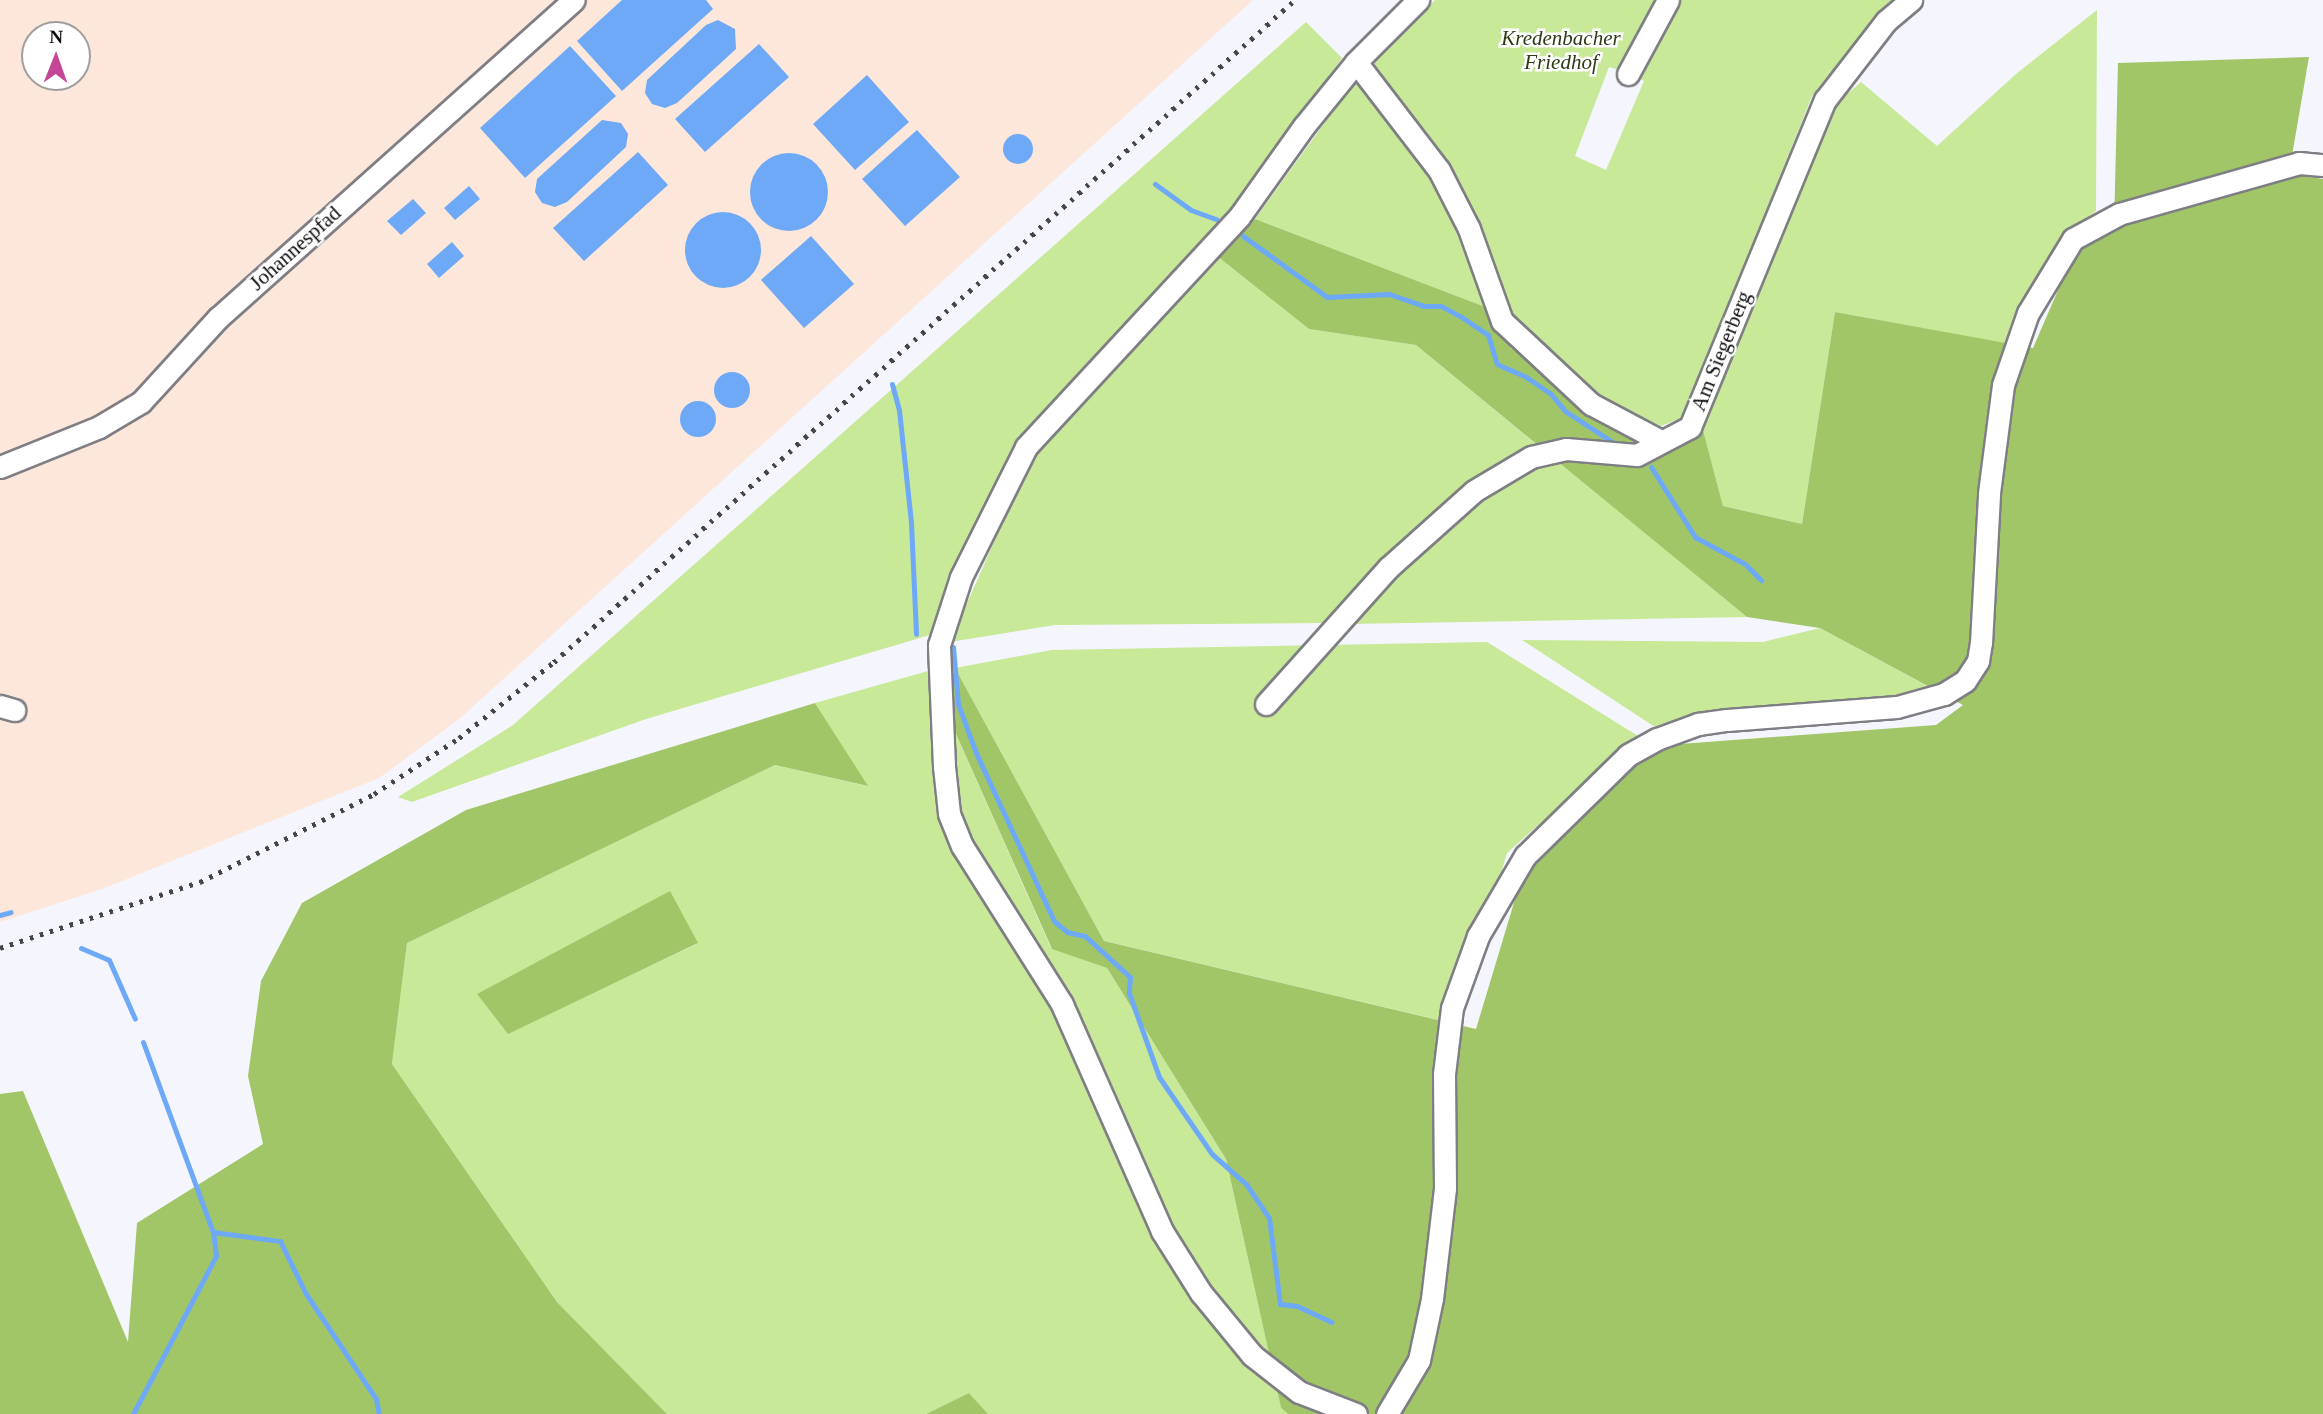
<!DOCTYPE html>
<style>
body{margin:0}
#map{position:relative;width:2323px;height:1414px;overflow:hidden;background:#f5f5fd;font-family:Georgia,serif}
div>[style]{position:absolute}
.industrial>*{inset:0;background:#fde7da}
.green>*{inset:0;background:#c7e998}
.forest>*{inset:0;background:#a0c667}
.water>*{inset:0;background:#6ea9f7}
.round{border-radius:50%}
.stream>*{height:5px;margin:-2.5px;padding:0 2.5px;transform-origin:2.5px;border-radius:2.5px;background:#6ea9f7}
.roads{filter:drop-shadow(2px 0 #7e7e84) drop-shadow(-2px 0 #7e7e84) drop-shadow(0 2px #7e7e84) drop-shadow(0 -2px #7e7e84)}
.minor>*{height:21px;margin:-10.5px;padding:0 10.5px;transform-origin:10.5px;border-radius:10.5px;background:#fff}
.rail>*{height:5px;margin-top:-2.5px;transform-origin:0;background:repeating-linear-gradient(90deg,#454549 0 3.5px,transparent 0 10.5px)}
span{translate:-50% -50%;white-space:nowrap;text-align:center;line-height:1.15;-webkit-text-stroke:5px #fff;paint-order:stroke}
.park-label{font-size:21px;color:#2c3b14;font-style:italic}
.street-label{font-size:21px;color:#0d0d0f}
.north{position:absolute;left:21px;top:21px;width:70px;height:70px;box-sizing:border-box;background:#fff;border:2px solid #9e9e9f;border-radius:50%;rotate:1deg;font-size:19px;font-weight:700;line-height:28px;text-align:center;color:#0d0d0f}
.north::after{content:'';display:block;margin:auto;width:24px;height:32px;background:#c34796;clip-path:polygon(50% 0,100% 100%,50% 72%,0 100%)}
</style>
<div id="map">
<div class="industrial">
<div style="clip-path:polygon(evenodd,0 0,1253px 0,458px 720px,379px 778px,102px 889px,0 922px,0 0,35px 35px,77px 35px,77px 77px,35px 77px,35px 35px)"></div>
</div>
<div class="green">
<div style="clip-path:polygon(1435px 0,1657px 0,1619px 70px,1609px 67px,1575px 156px,1606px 170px,1644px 81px,1639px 78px,1679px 0,1895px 0,1879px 12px,1812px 96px,1684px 417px,1661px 426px,1594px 395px,1509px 315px,1446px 163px,1370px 63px)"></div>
<div style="clip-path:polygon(2097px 10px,2096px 211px,2066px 233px,2006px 344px,1835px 312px,1802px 524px,1723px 506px,1703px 430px,1832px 107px,1861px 82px,1937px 146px,2016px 74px)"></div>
<div style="clip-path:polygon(1306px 22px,1342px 58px,1232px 211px,1016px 445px,949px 574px,930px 635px,646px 719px,412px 802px,398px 797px,513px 725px)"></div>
<div style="clip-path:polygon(1357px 78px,1431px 173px,1488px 308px,1255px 219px)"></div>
<div style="clip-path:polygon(1217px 256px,1309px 329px,1416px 345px,1536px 444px,1468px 482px,1325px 623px,1055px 625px,950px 642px,1033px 453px)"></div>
<div style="clip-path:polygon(1558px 461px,1747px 617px,1349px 624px,1385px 585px,1480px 502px,1534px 466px)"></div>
<div style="clip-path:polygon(1820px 628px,1940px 693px,1658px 729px,1522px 640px,1763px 642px)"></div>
<div style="clip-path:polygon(1487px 642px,1638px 736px,1507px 853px,1456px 1024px,1104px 941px,955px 668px,1052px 650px)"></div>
<div style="clip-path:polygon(evenodd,928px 671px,1051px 948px,1107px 968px,1226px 1159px,1281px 1408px,1288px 1414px,988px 1414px,969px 1393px,926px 1414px,667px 1414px,557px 1302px,392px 1064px,407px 943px,775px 765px,867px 786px,815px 703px,928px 671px,669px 892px,697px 944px,508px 1033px,478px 995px,669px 892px)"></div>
</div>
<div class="forest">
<div style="clip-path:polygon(2309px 57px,2289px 173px,2323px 179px,2323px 1414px,1288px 1414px,1281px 1408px,1226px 1159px,1107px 968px,1052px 949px,944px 707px,955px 668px,1104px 941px,1476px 1029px,1525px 866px,1637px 762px,1680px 744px,1936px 725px,1963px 705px,1820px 628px,1747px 617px,1416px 345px,1309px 329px,1217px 256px,1255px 219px,1488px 308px,1511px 348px,1656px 451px,1703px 430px,1723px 506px,1802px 524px,1835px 312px,2033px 348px,2075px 251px,2114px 227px,2118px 63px)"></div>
<div style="clip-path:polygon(815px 703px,868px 786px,775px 765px,407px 943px,392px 1064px,557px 1302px,667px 1414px,0 1414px,0 1094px,23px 1091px,128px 1342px,137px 1223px,263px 1144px,248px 1076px,261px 981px,302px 903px,466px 810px)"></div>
<div style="clip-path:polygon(670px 891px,698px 943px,508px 1034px,477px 994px)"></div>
<div style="clip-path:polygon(969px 1393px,988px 1414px,926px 1414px)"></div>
</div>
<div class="water">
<div style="clip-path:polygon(622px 0,706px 0,713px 9px,622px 91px,577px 41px)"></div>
<div style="clip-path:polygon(718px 20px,735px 29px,736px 49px,677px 103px,665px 108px,652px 104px,645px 93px,647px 80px,706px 25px)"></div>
<div style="clip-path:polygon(759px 44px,789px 77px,705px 152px,675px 119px)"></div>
<div style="clip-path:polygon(570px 46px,616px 96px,525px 178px,480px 128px)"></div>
<div style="clip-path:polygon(867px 75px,909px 122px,855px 170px,813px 124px)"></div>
<div style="clip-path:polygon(602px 120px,621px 123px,628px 134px,626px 147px,567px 202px,555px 207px,542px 203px,535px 192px,537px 179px)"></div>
<div style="clip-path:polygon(917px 130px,960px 177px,905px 226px,862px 179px)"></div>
<div class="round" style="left:1003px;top:134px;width:30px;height:30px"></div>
<div style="clip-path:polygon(638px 152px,668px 185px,584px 261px,553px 228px)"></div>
<div class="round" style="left:750px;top:153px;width:78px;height:78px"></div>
<div style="clip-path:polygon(469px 186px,480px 199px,455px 220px,444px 208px)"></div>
<div style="clip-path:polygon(413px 199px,426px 213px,401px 235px,387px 221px)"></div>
<div class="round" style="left:685px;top:212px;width:76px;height:76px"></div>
<div style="clip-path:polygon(811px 236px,854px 284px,804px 328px,761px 280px)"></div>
<div style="clip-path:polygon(452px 242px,464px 256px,439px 278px,427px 264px)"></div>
<div class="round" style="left:714px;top:372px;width:36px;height:36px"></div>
<div class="round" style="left:680px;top:401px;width:36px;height:36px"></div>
</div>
<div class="stream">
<div style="left:1155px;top:184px;width:44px;rotate:35.8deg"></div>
<div style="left:1191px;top:210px;width:27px;rotate:20deg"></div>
<div style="left:1243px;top:236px;width:104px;rotate:36deg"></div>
<div style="left:1327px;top:297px;width:62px;rotate:-2.8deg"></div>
<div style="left:1389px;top:294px;width:36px;rotate:19deg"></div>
<div style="left:1423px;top:306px;width:18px"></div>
<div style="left:1441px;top:306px;width:21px;rotate:28deg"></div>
<div style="left:1460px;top:316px;width:34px;rotate:34deg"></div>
<div style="left:1488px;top:335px;width:30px;rotate:73deg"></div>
<div style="left:1497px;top:364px;width:32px;rotate:24deg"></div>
<div style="left:1526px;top:377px;width:29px;rotate:34deg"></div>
<div style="left:1550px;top:393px;width:23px;rotate:50deg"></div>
<div style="left:1565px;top:411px;width:59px;rotate:33.1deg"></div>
<div style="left:892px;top:384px;width:27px;rotate:75deg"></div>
<div style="left:899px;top:410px;width:114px;rotate:83.9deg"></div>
<div style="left:911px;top:523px;width:111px;rotate:87.4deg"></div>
<div style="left:1651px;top:467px;width:83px;rotate:57.8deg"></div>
<div style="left:1695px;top:537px;width:57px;rotate:28.4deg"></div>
<div style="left:1745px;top:564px;width:23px;rotate:45deg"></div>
<div style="left:953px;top:647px;width:57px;rotate:85deg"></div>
<div style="left:958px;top:704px;width:52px;rotate:69.8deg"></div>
<div style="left:976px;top:753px;width:185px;rotate:65.1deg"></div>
<div style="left:1054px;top:921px;width:17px;rotate:40deg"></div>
<div style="left:1067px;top:932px;width:18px;rotate:13deg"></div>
<div style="left:1085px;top:936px;width:61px;rotate:42.3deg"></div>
<div style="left:1130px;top:977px;width:16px;rotate:94deg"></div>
<div style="left:1129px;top:993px;width:89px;rotate:70.3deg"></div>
<div style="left:1159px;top:1077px;width:93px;rotate:55.5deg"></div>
<div style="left:1212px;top:1154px;width:45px;rotate:41.4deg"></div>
<div style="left:1246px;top:1184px;width:41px;rotate:55.9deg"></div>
<div style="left:1269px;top:1218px;width:87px;rotate:82.7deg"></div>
<div style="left:1280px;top:1304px;width:17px;rotate:7deg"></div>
<div style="left:1297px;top:1306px;width:38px;rotate:25deg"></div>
<div style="left:0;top:915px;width:11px;rotate:-15deg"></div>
<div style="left:81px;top:948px;width:30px;rotate:23deg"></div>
<div style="left:109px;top:960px;width:64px;rotate:66.2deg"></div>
<div style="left:143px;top:1042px;width:202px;rotate:69.8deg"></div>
<div style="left:213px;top:1232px;width:68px;rotate:7.7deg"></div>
<div style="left:280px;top:1241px;width:59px;rotate:63.9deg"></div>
<div style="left:306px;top:1294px;width:126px;rotate:56.3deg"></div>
<div style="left:376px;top:1399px;width:15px;rotate:79deg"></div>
<div style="left:133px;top:1414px;width:178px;rotate:-62.3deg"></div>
<div style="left:216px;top:1256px;width:24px;rotate:-97deg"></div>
</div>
<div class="roads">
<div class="minor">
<div style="left:1356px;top:62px;width:136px;rotate:52.5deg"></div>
<div style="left:1439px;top:170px;width:66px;rotate:63deg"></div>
<div style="left:1469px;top:229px;width:98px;rotate:70.3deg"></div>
<div style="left:1502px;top:321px;width:122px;rotate:43deg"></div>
<div style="left:1591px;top:404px;width:79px;rotate:27.9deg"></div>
<div style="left:1628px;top:74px;width:84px;rotate:-61.6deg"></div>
<div style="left:0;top:467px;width:107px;rotate:-22deg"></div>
<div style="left:99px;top:427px;width:49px;rotate:-30.8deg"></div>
<div style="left:141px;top:402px;width:114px;rotate:-47.5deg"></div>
<div style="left:218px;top:318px;width:477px;rotate:-41.8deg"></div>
<div style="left:1266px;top:704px;width:183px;rotate:-48.1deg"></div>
<div style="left:1388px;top:568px;width:115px;rotate:-41.8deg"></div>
<div style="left:1474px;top:491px;width:66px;rotate:-30.8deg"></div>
<div style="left:1531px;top:457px;width:36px;rotate:-13deg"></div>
<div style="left:1566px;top:449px;width:71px;rotate:4.8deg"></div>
<div style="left:1637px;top:455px;width:60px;rotate:-27.8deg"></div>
<div style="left:1690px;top:427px;width:354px;rotate:-67.6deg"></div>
<div style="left:1825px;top:100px;width:100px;rotate:-52.3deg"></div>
<div style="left:1886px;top:21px;width:33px;rotate:-40deg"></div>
<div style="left:0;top:706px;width:15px;rotate:16deg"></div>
<div style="left:1356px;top:1414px;width:61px;rotate:-158.9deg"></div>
<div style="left:1299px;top:1392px;width:60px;rotate:-141.8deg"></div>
<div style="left:1252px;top:1355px;width:80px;rotate:-129.4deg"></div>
<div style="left:1201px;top:1293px;width:73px;rotate:-122.2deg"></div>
<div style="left:1162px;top:1231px;width:248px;rotate:-113.8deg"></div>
<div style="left:1062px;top:1004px;width:187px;rotate:-122.3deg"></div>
<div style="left:962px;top:846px;width:35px;rotate:-112deg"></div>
<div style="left:949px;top:813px;width:47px;rotate:-96.1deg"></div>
<div style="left:944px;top:766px;width:121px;rotate:-92.4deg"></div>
<div style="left:939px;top:645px;width:71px;rotate:-72.1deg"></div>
<div style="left:961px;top:577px;width:145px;rotate:-63.4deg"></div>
<div style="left:1026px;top:447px;width:313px;rotate:-47.2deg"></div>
<div style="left:1239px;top:217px;width:112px;rotate:-54.5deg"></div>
<div style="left:1304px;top:126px;width:82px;rotate:-50.9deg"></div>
<div style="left:1356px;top:62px;width:88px;rotate:-45deg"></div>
<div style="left:1387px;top:1414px;width:63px;rotate:-59.3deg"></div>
<div style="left:1419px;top:1360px;width:62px;rotate:-78deg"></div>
<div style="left:1432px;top:1299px;width:112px;rotate:-83.3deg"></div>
<div style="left:1445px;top:1188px;width:114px;rotate:-90.5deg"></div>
<div style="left:1444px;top:1074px;width:66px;rotate:-83.1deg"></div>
<div style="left:1452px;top:1008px;width:77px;rotate:-70.1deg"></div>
<div style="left:1478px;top:936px;width:93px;rotate:-59.6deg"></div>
<div style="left:1525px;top:856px;width:144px;rotate:-44.4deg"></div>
<div style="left:1628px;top:755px;width:33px;rotate:-29deg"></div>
<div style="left:1657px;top:739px;width:44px;rotate:-20.1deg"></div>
<div style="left:1698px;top:724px;width:29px;rotate:-8deg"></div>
<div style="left:1727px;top:720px;width:170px;rotate:-4.4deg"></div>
<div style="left:1897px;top:707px;width:49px;rotate:-15.5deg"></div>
<div style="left:1944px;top:694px;width:25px;rotate:-32deg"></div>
<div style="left:1965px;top:681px;width:24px;rotate:-57deg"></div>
<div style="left:1978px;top:661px;width:18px;rotate:-81deg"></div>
<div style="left:1981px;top:643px;width:150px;rotate:-86.9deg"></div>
<div style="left:1989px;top:493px;width:109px;rotate:-82.6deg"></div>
<div style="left:2003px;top:385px;width:76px;rotate:-70.9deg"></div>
<div style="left:2028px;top:313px;width:87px;rotate:-58.7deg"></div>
<div style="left:2073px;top:239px;width:52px;rotate:-28.5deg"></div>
<div style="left:2119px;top:214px;width:187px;rotate:-15.8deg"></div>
<div style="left:2299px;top:163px;width:24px;rotate:5deg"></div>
</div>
</div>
<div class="rail">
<div style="left:0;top:948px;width:211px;rotate:-18.3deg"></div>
<div style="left:200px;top:882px;width:195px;rotate:-26.8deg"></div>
<div style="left:374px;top:794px;width:102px;rotate:-33.4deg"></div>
<div style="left:459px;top:738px;width:122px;rotate:-38.7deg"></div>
<div style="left:554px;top:662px;width:994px;rotate:-41.78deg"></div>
</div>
<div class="park-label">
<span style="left:1561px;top:50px">Kredenbacher<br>Friedhof</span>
</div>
<div class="street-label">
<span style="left:295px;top:248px;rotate:-42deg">Johannespfad</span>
<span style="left:1721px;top:351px;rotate:-68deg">Am Siegerberg</span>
</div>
<div class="north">N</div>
</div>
